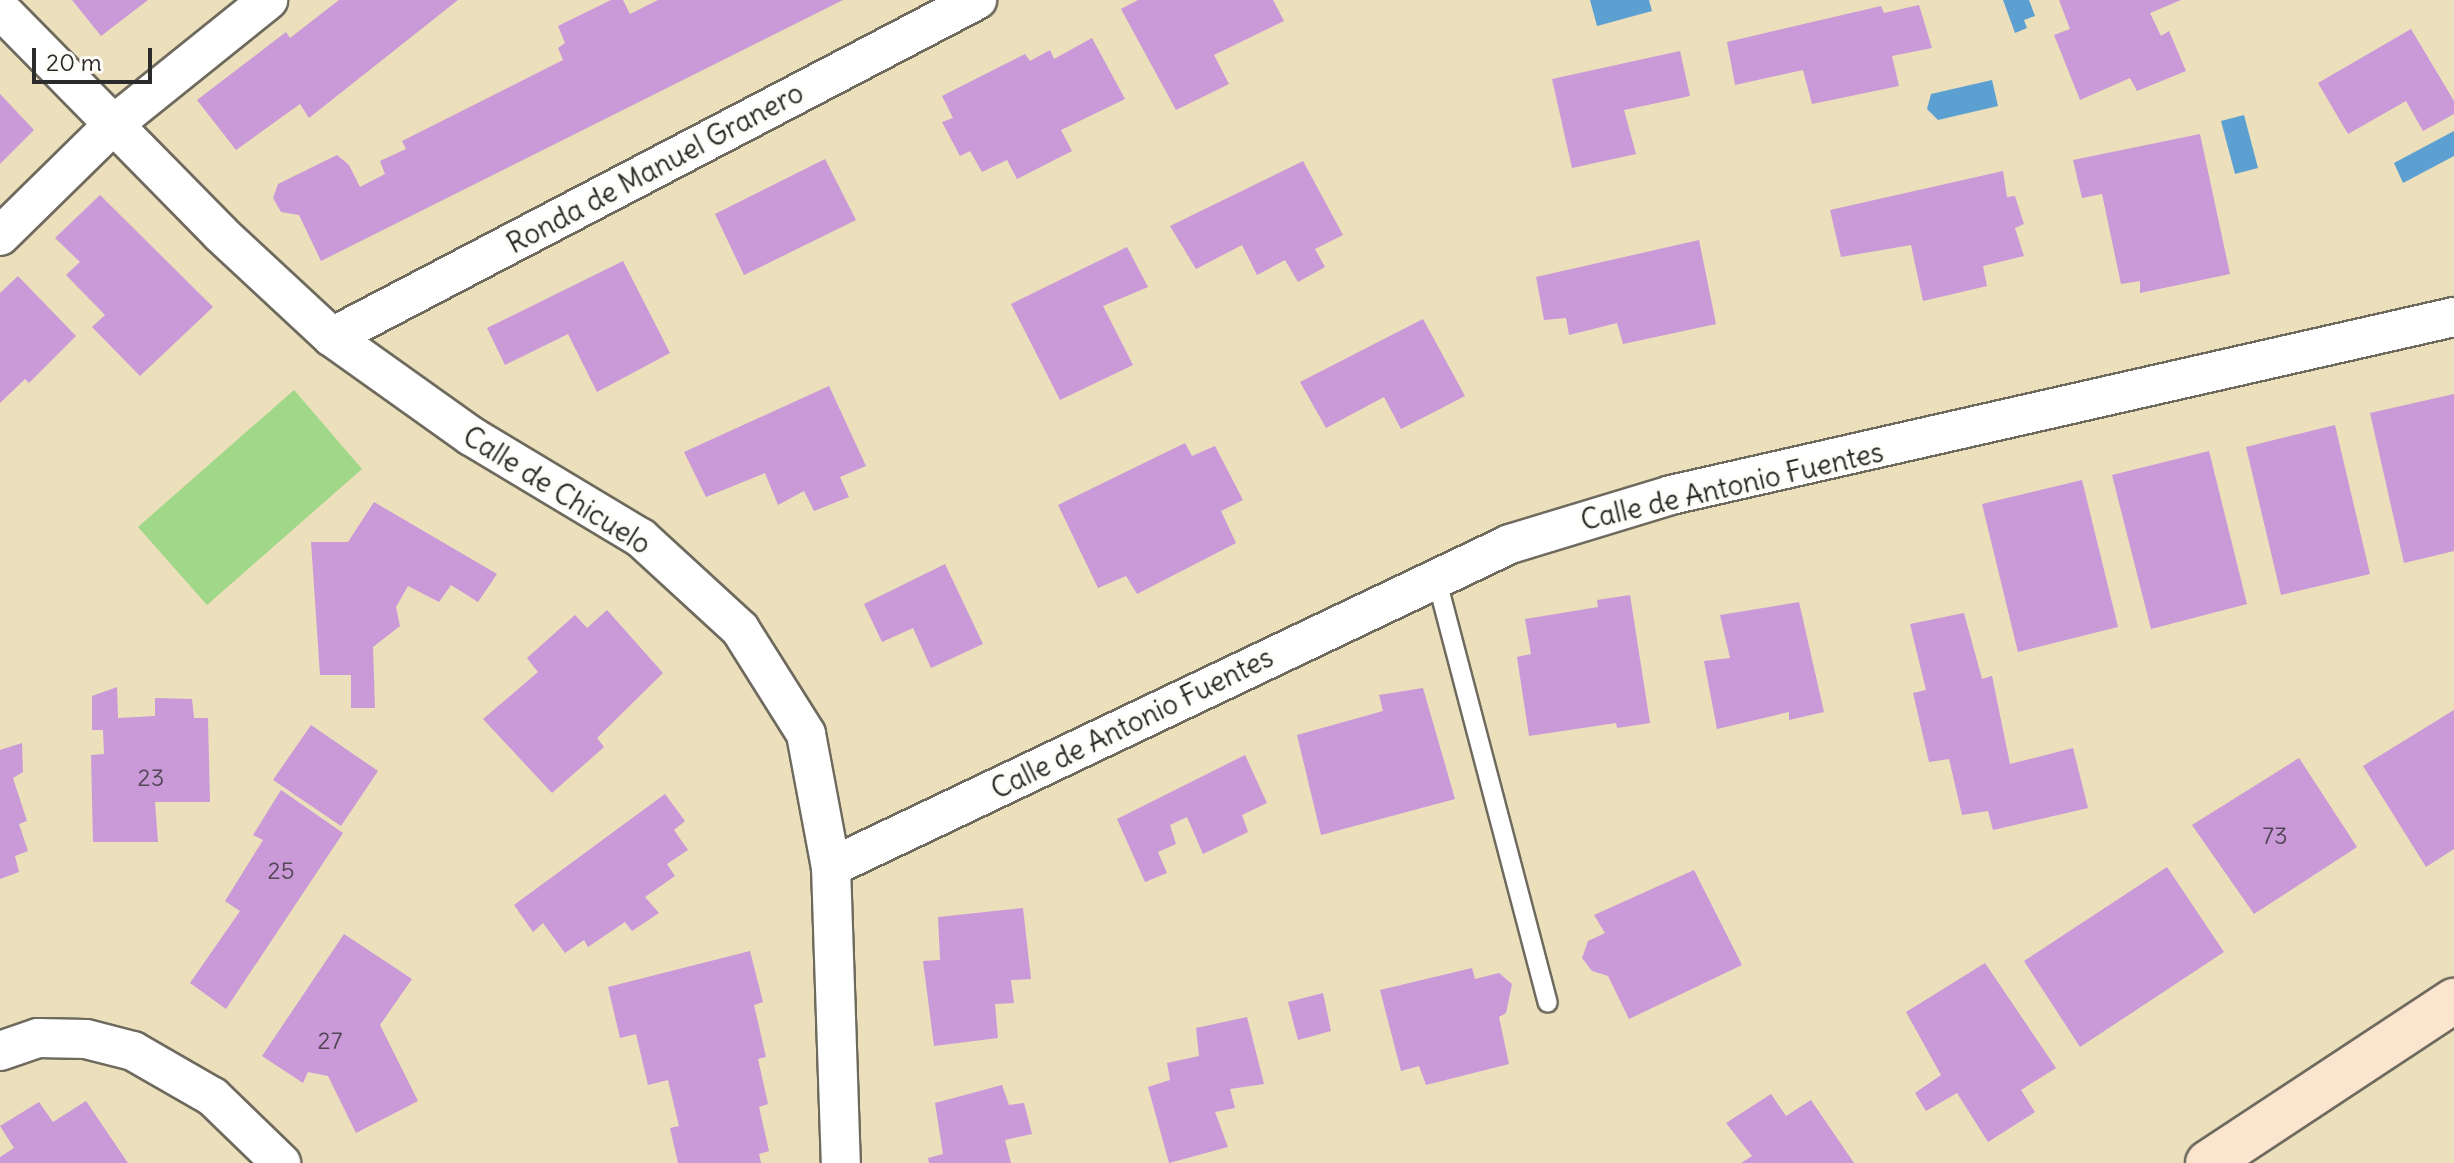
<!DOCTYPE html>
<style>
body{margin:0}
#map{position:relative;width:2454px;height:1163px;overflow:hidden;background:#ebdfbc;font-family:Delius,sans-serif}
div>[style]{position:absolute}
.green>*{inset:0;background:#a1d788}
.water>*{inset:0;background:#5ca0d1}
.building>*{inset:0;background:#ca99d7}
.roads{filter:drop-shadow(2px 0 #6e6a5e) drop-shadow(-2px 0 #6e6a5e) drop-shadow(0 2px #6e6a5e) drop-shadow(0 -2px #6e6a5e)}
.lane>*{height:18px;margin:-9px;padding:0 9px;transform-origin:9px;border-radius:9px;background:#fff}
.street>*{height:38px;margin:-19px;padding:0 19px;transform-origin:19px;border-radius:19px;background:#fff}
.secondary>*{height:44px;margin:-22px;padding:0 22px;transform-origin:22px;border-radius:22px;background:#fce5cf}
span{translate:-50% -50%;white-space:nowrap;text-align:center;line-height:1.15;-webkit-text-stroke:6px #fdfcf7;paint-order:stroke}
.number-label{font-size:24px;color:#534656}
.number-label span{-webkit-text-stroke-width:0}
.street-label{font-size:28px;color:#2b2b2b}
.scale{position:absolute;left:32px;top:48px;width:120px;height:36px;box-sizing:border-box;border:4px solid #2b2b2b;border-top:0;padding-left:10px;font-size:24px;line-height:28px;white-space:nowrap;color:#2b2b2b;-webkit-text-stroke:6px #fdfcf7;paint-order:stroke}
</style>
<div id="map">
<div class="green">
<div style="clip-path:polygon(294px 390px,362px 469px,207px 605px,138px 527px)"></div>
</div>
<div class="water">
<div style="clip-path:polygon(1590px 0,1649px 0,1652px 11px,1597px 26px)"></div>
<div style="clip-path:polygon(2003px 0,2029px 0,2035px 16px,2024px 20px,2027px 28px,2015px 33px)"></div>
<div style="clip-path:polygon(1992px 80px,1998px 106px,1938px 120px,1927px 109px,1931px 94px)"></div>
<div style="clip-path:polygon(2244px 115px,2258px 168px,2235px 174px,2221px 121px)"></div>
<div style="clip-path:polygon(2454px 131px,2454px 156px,2403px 183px,2394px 163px)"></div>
</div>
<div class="building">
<div style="clip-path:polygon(72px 0,148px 0,101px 36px)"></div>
<div style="clip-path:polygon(339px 0,458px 0,309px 118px,300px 104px,236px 150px,197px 100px,286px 32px,290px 38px)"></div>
<div style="clip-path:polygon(611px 0,623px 0,630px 14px,658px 0,843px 0,321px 261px,299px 215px,281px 212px,273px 198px,278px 184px,337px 155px,349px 165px,360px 187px,385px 174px,380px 161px,406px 149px,402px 141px,563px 60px,558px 48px,565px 43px,558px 26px)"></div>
<div style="clip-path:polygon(1138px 0,1273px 0,1284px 21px,1214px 55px,1229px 84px,1176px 110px,1121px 9px)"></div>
<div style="clip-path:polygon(2059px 0,2181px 0,2150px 13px,2161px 36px,2169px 31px,2186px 71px,2137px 91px,2130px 78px,2080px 100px,2054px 35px,2070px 29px)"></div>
<div style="clip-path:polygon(1919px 5px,1932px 48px,1892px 56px,1899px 86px,1812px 104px,1803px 70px,1735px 85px,1727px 42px,1881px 6px,1884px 13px)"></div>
<div style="clip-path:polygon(2411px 29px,2454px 101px,2454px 114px,2423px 131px,2406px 101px,2348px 134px,2318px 83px)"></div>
<div style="clip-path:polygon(1092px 38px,1125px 99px,1061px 130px,1072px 151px,1017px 179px,1007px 160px,982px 172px,970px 151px,960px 156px,942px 122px,953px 118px,942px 96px,1025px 54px,1030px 61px,1050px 50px,1054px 59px)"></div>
<div style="clip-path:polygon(1680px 51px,1690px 96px,1624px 110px,1636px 154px,1572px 168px,1552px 79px)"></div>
<div style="clip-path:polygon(0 94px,34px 130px,0 164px)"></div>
<div style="clip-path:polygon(2200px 134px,2230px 274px,2140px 293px,2140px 281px,2121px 284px,2102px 194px,2082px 198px,2073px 160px)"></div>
<div style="clip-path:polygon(825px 159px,856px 220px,744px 275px,715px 214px)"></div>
<div style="clip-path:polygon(1303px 161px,1343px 235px,1315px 249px,1325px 267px,1298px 282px,1285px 260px,1257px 275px,1242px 245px,1196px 269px,1170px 226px)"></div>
<div style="clip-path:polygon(2003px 171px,2007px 197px,2015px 196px,2024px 224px,2015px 228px,2024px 256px,1983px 266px,1987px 286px,1923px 301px,1911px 245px,1841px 257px,1830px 210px)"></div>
<div style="clip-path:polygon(100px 195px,213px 307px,140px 376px,92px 327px,105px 315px,66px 275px,80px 262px,55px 238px)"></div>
<div style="clip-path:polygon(1699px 240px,1716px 324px,1623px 344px,1617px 323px,1569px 335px,1566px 318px,1544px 320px,1536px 277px)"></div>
<div style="clip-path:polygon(1127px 247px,1148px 287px,1103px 306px,1133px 365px,1060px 400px,1011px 304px)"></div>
<div style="clip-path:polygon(623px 261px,670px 353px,597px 392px,568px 334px,505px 365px,487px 328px)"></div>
<div style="clip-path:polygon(18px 276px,76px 336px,29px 383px,25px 379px,0 403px,0 293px)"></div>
<div style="clip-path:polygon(1423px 319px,1465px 396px,1401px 429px,1384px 397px,1326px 428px,1300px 382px)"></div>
<div style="clip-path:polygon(829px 386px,866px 466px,840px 477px,849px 497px,814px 511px,804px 491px,778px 505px,765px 473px,706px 497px,684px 452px)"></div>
<div style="clip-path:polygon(2454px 394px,2454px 551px,2404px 563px,2370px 413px)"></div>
<div style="clip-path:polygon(2335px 425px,2370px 574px,2281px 595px,2246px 447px)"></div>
<div style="clip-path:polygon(1185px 443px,1192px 456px,1215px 446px,1243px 500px,1221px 511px,1236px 543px,1137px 594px,1126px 576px,1098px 588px,1058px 505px)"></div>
<div style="clip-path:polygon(2209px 451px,2247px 604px,2151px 629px,2112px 475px)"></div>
<div style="clip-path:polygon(2082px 480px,2118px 627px,2018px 652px,1982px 504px)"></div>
<div style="clip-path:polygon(374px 502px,497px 574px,478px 602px,451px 585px,439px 602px,408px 586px,396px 607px,400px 626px,373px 647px,375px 708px,351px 708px,351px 675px,320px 675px,311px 542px,348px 542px)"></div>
<div style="clip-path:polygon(945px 564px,983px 644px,931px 668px,913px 628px,882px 642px,864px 604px)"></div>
<div style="clip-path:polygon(1630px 595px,1650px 723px,1617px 728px,1616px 723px,1529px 736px,1517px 657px,1531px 654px,1525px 619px,1598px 607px,1597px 600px)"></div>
<div style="clip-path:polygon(1799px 602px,1824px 712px,1789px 720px,1789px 712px,1717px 729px,1704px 661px,1730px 658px,1720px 615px)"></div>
<div style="clip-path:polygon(607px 610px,663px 673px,597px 738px,604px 747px,552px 793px,483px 719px,538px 672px,527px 658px,575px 615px,587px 628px)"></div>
<div style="clip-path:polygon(1964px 613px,1982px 679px,1992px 676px,2010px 764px,2073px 748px,2088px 808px,1993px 830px,1988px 811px,1962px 815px,1949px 759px,1929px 762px,1913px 693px,1926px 690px,1910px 624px)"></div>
<div style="clip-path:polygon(117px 687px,118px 718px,155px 716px,155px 698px,192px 699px,194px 718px,208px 718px,210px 802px,155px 802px,158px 842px,93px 842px,91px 755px,104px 754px,103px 730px,92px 730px,92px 696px)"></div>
<div style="clip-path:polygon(1423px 688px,1455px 799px,1321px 835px,1297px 735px,1383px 711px,1379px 695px)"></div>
<div style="clip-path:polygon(2454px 710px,2454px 849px,2426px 867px,2363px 766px)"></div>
<div style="clip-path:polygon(311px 725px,378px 771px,341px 826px,273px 780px)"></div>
<div style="clip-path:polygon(22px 743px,23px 772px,13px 778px,27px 821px,19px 824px,28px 851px,15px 856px,19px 872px,0 879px,0 750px)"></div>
<div style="clip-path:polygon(1245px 755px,1267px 803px,1242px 815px,1248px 832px,1203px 854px,1187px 817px,1170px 825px,1176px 844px,1158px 852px,1167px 873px,1145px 882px,1117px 819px)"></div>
<div style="clip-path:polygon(2299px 758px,2357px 847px,2254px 914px,2192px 825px)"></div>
<div style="clip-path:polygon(281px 790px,343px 833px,226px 1009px,190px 983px,240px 911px,225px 901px,263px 840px,253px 835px)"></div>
<div style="clip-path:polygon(665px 794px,685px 821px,674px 830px,688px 850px,667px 864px,675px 876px,645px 897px,659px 913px,632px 931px,625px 922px,588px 947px,584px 940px,565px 953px,543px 923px,533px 932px,514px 905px)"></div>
<div style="clip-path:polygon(2167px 867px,2224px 952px,2080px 1047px,2024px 961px)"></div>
<div style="clip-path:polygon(1694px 870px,1742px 965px,1629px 1019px,1608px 976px,1592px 971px,1582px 958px,1588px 941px,1605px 933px,1594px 915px)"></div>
<div style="clip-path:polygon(1023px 908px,1031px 979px,1011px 980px,1014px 1003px,995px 1004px,998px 1038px,934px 1046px,923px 961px,940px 960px,938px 917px)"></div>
<div style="clip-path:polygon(344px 934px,412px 979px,380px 1025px,418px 1101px,356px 1133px,328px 1076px,308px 1072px,303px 1083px,262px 1056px)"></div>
<div style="clip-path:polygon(750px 951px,763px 1002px,754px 1005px,766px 1057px,758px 1059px,768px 1104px,759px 1107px,769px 1151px,759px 1154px,761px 1163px,678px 1163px,670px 1128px,679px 1126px,668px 1080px,648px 1085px,636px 1034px,620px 1038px,608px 987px)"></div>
<div style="clip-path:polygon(1985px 963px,2056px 1068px,2021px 1090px,2035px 1112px,1988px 1142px,1957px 1093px,1926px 1111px,1915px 1093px,1941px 1075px,1906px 1012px)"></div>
<div style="clip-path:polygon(1472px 968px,1475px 979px,1499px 973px,1512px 984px,1506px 1013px,1499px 1017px,1509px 1064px,1426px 1085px,1419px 1066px,1401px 1071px,1380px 990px)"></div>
<div style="clip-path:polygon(1323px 993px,1331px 1031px,1298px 1040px,1288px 1002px)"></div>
<div style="clip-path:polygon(1247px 1017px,1264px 1084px,1230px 1089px,1235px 1108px,1215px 1112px,1228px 1147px,1169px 1163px,1148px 1087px,1170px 1080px,1167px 1063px,1199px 1056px,1196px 1028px)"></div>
<div style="clip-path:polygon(1002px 1085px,1009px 1105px,1024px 1103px,1032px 1134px,1005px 1140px,1011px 1163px,929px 1163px,928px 1158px,943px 1154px,935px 1103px)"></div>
<div style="clip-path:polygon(1771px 1094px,1786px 1116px,1811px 1100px,1854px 1163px,1741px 1163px,1752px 1156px,1726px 1123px)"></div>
<div style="clip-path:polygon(86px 1101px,128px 1163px,0 1163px,0 1157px,14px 1148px,0 1126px,39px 1102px,53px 1122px)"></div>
</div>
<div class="roads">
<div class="lane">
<div style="left:1436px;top:577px;width:440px;rotate:75.3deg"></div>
</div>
<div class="street">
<div style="left:0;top:9px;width:315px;rotate:45.5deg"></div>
<div style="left:221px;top:234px;width:151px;rotate:42.9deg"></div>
<div style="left:332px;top:337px;width:171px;rotate:35.5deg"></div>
<div style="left:471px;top:436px;width:198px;rotate:31deg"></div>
<div style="left:641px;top:538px;width:134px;rotate:42.6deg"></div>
<div style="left:740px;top:629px;width:124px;rotate:57.8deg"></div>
<div style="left:806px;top:734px;width:135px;rotate:79.4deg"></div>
<div style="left:831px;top:867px;width:296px;rotate:88.1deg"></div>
<div style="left:0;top:236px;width:160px;rotate:-44.5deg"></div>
<div style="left:114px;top:124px;width:198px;rotate:-38.8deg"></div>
<div style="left:332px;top:337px;width:728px;rotate:-27.59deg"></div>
<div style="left:831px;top:867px;width:752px;rotate:-25.44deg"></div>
<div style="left:1510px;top:544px;width:168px;rotate:-16.9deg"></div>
<div style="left:1671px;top:495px;width:803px;rotate:-12.81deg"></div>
<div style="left:0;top:1051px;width:40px;rotate:-18.9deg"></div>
<div style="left:38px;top:1038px;width:48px;rotate:1.2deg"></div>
<div style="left:86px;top:1039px;width:49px;rotate:14.3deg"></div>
<div style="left:133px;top:1051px;width:92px;rotate:29.9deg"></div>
<div style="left:213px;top:1097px;width:95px;rotate:44.1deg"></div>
</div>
<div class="secondary">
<div style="left:2208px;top:1163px;width:295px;rotate:-33.4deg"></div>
</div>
</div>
<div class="number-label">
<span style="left:151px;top:778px">23</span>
<span style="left:2275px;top:836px">73</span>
<span style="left:281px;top:871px">25</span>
<span style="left:330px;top:1041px">27</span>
</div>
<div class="street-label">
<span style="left:655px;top:168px;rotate:-28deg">Ronda de Manuel Granero</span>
<span style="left:1732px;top:486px;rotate:-13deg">Calle de Antonio Fuentes</span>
<span style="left:557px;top:490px;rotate:32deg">Calle de Chicuelo</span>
<span style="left:1132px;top:723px;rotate:-26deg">Calle de Antonio Fuentes</span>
</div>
<div class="scale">20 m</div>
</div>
